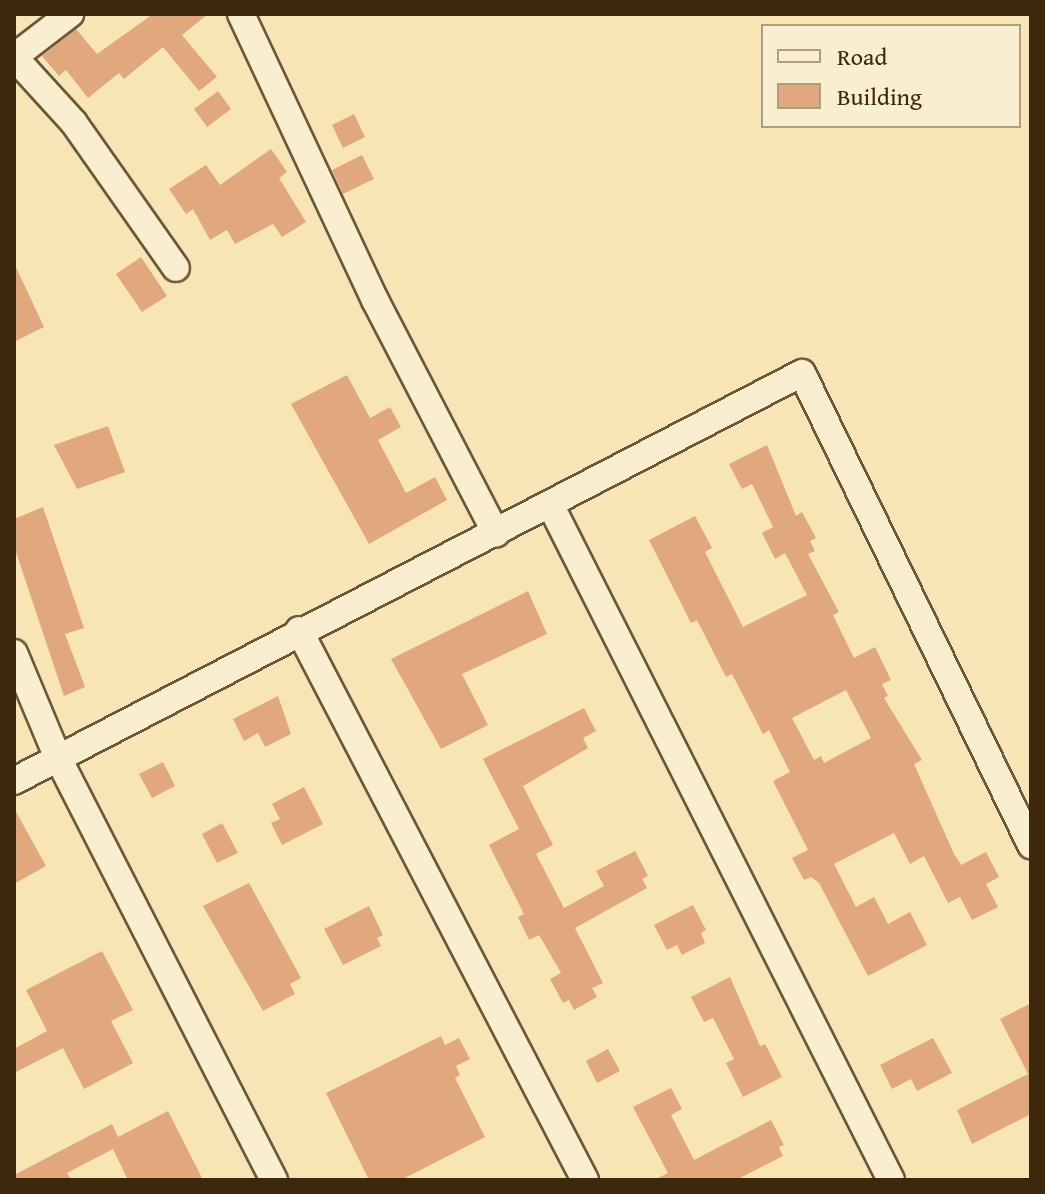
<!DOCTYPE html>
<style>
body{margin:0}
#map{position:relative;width:1045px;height:1194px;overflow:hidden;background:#f7e5b6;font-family:"Gentium Book Plus",serif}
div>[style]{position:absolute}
.building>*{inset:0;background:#e0a87c}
.roads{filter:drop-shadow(2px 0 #6c5737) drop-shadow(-2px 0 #6c5737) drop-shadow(0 2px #6c5737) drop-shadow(0 -2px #6c5737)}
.minor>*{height:26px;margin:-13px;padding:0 13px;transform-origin:13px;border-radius:13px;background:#faeed0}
span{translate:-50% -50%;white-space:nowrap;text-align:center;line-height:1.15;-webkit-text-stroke:6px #faeed0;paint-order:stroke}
.frame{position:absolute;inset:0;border:16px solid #3d280d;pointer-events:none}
.legend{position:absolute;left:761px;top:24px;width:260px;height:104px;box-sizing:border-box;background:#faeed0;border:2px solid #ae9f82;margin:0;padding:10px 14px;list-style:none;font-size:24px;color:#3d280d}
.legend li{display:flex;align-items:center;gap:16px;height:40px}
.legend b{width:40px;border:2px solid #ae9f82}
</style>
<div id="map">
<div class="building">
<div style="clip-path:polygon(153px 14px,208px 14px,182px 35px,217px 77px,199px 91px,163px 47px,124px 79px,119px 73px,88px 98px,66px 70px,59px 76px,42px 56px,76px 29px,97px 54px)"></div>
<div style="clip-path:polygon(218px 91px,231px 109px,207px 127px,194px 109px)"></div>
<div style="clip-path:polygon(354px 114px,365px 137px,343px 148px,332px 125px)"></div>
<div style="clip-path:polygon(271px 149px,287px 172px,279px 178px,306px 222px,282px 237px,273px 224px,235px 244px,227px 230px,210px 240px,193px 209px,186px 214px,169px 189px,206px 165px,220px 185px)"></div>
<div style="clip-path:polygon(362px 155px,374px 179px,343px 194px,332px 170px)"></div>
<div style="clip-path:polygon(141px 257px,167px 296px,142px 312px,116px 274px)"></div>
<div style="clip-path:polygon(14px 263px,44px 327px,14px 342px)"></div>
<div style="clip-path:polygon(347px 375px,370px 418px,390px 407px,401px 427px,378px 440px,406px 493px,435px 477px,447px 500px,369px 544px,291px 404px)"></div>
<div style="clip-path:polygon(108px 426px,125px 472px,77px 489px,54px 445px)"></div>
<div style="clip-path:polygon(evenodd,767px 445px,796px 516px,802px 512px,816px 538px,810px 541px,815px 551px,808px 554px,839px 612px,833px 615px,854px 658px,875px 647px,891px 680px,882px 684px,888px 696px,884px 698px,922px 760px,914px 764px,954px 854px,961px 865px,986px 852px,999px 877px,986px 884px,998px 907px,972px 920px,960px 897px,948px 903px,924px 856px,910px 864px,894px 833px,834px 864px,856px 907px,874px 897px,888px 924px,910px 912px,927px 945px,868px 976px,819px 883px,811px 877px,804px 880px,792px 858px,808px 850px,773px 781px,790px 772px,769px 730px,763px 734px,732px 674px,726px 677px,697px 620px,691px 623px,649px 540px,695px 516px,712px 548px,705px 552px,743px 627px,807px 595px,785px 553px,775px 559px,762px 533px,773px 527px,752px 484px,742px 489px,729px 464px,767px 445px,846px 690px,871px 738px,824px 763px,821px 756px,814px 760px,792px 718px,846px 690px)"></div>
<div style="clip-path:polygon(43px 507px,84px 628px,65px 634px,85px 687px,64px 696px,14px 546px,14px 519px)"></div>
<div style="clip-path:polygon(528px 591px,547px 634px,462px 674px,488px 725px,441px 749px,391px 659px)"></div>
<div style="clip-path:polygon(278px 696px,291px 734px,265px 747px,258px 733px,244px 741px,233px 719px)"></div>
<div style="clip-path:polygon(584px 708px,596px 731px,583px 738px,588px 748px,523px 786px,553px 845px,536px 854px,564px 908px,604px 886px,596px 871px,635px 851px,648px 876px,642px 879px,647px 888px,575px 928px,603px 983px,592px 988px,597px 997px,574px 1010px,569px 1000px,563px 1003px,550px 979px,561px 973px,539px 935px,529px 940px,518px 917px,524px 914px,489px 845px,519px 829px,483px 759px)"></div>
<div style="clip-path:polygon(163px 762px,175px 786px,152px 798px,139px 774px)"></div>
<div style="clip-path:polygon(304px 787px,323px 824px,282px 845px,271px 823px,280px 819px,272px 804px)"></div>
<div style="clip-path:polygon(14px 808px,46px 866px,14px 884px)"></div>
<div style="clip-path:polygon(222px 823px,238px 853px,217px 863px,202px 834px)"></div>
<div style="clip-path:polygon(249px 883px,301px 978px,290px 984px,295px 994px,263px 1011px,203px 906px)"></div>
<div style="clip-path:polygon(693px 905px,706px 930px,701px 933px,705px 943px,682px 955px,677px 945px,667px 950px,654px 925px)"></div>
<div style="clip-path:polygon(369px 906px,383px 935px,377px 938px,381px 946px,343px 965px,324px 929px)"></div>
<div style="clip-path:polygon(102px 951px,133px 1010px,111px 1021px,133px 1063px,84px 1089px,63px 1048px,14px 1073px,14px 1049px,47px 1031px,26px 990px)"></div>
<div style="clip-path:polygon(730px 977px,760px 1046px,765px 1044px,782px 1077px,743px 1097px,726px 1063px,734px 1059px,713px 1018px,704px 1022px,691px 997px)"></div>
<div style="clip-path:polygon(1031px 1003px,1031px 1114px,972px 1144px,957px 1110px,1028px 1074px,1000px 1019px)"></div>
<div style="clip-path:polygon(441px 1036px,445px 1045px,459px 1038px,470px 1059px,456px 1066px,460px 1075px,455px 1078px,485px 1137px,401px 1180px,369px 1180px,326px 1093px)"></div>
<div style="clip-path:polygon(933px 1038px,952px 1073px,917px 1091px,911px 1079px,892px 1089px,880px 1065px)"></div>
<div style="clip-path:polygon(608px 1049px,620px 1071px,597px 1083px,586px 1061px)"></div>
<div style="clip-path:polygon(671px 1088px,682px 1109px,671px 1115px,694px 1160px,771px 1120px,784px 1145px,779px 1147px,783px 1156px,736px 1180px,654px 1180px,668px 1173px,633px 1107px)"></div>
<div style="clip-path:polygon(168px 1111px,203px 1180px,128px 1180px,113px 1149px,67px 1173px,71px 1180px,14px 1180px,14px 1175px,112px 1124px,118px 1137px)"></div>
</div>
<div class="roads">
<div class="minor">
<div style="left:241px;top:14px;width:316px;rotate:64.9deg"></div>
<div style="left:375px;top:300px;width:263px;rotate:62.6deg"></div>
<div style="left:14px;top:57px;width:89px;rotate:47.7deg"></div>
<div style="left:74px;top:123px;width:177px;rotate:54.9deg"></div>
<div style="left:14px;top:57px;width:71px;rotate:-37.5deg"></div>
<div style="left:551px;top:506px;width:755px;rotate:63.23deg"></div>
<div style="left:299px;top:630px;width:620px;rotate:62.53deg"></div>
<div style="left:14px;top:653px;width:114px;rotate:67.3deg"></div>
<div style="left:58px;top:758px;width:474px;rotate:62.9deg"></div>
<div style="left:14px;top:781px;width:887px;rotate:-27.37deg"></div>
<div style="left:802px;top:373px;width:525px;rotate:64.12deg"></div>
</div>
</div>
<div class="frame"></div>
<ul class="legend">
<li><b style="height:10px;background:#faeed0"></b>Road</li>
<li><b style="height:22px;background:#e0a87c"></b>Building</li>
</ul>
</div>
